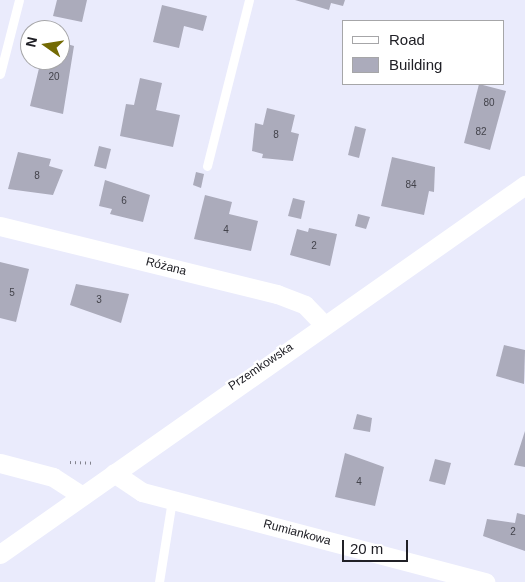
<!DOCTYPE html>
<meta charset="utf-8">
<style>
body{margin:0}
#map{position:relative;width:525px;height:582px;overflow:hidden;background:#eaebfc;font-family:Helvetica,sans-serif}
div>[style]{position:absolute}
.building>*{inset:0;background:#ababbb}
.path>*{height:3px;margin-top:-1.5px;transform-origin:0;background:repeating-linear-gradient(90deg,#83838e 0 1px,transparent 0 5px)}
.lane>*{height:9px;margin:-4.5px;padding:0 4.5px;transform-origin:4.5px;border-radius:4.5px;background:#fff}
.street>*{height:19px;margin:-9.5px;padding:0 9.5px;transform-origin:9.5px;border-radius:9.5px;background:#fff}
span{translate:-50% -50%;white-space:nowrap;text-align:center;line-height:1.15;-webkit-text-stroke:4.5px #fff;paint-order:stroke}
.number-label{font-size:10px;color:#43434b}
.number-label span{-webkit-text-stroke-width:0}
.street-label{font-size:12px;color:#202026}
.legend{position:absolute;left:342px;top:20px;width:162px;height:65px;box-sizing:border-box;background:#fff;border:1px solid #a6a6a8;margin:0;padding:6px 9px;list-style:none;font-size:15px;color:#202026}
.legend li{display:flex;align-items:center;gap:10px;height:25px}
.legend b{width:25px;border:1px solid #a6a6a8}
.north{position:absolute;left:20px;top:20px;width:50px;height:50px;box-sizing:border-box;background:#fff;border:1px solid #a6a6a8;border-radius:50%;rotate:283deg;font-size:14px;font-weight:700;line-height:20px;text-align:center;color:#202026}
.north::after{content:'';display:block;margin:auto;width:18px;height:22px;background:#736a03;clip-path:polygon(50% 0,100% 100%,50% 72%,0 100%)}
.scale{position:absolute;left:342px;top:540px;width:66px;height:22px;box-sizing:border-box;border:2px solid #202026;border-top:0;padding-left:6px;font-size:15px;line-height:18px;white-space:nowrap;color:#202026;-webkit-text-stroke:4px #fff;paint-order:stroke}
</style>
<div id="map">
<div class="building">
<div style="clip-path:polygon(57px 0,87px 0,82px 22px,53px 16px)"></div>
<div style="clip-path:polygon(295px 0,345px 0,343px 6px,331px 3px,329px 10px)"></div>
<div style="clip-path:polygon(162px 5px,207px 16px,203px 31px,184px 26px,179px 48px,153px 42px)"></div>
<div style="clip-path:polygon(60px 42px,74px 46px,63px 114px,30px 106px,40px 64px,60px 60px)"></div>
<div style="clip-path:polygon(140px 78px,162px 83px,156px 110px,180px 115px,173px 147px,120px 136px,126px 104px,134px 105px)"></div>
<div style="clip-path:polygon(479px 84px,506px 91px,490px 150px,464px 143px)"></div>
<div style="clip-path:polygon(267px 108px,295px 115px,291px 132px,299px 134px,293px 161px,262px 158px,263px 154px,252px 151px,255px 123px,263px 125px)"></div>
<div style="clip-path:polygon(355px 126px,366px 129px,359px 158px,348px 155px)"></div>
<div style="clip-path:polygon(99px 146px,111px 149px,106px 169px,94px 166px)"></div>
<div style="clip-path:polygon(18px 152px,51px 159px,49px 166px,63px 170px,53px 195px,8px 189px)"></div>
<div style="clip-path:polygon(392px 157px,435px 167px,434px 192px,429px 191px,424px 215px,381px 206px)"></div>
<div style="clip-path:polygon(196px 172px,204px 174px,201px 188px,193px 185px)"></div>
<div style="clip-path:polygon(105px 180px,150px 195px,143px 222px,110px 214px,112px 209px,99px 206px)"></div>
<div style="clip-path:polygon(205px 195px,232px 202px,229px 214px,258px 221px,251px 251px,194px 239px)"></div>
<div style="clip-path:polygon(293px 198px,305px 201px,301px 219px,288px 216px)"></div>
<div style="clip-path:polygon(358px 214px,370px 217px,366px 229px,355px 226px)"></div>
<div style="clip-path:polygon(309px 228px,337px 234px,330px 266px,290px 255px,297px 229px,308px 232px)"></div>
<div style="clip-path:polygon(0 262px,29px 269px,16px 322px,0 318px)"></div>
<div style="clip-path:polygon(76px 284px,129px 294px,121px 323px,70px 305px)"></div>
<div style="clip-path:polygon(504px 345px,525px 350px,524px 384px,496px 376px)"></div>
<div style="clip-path:polygon(357px 414px,372px 418px,370px 432px,353px 429px)"></div>
<div style="clip-path:polygon(525px 431px,525px 467px,514px 465px)"></div>
<div style="clip-path:polygon(345px 453px,384px 467px,375px 506px,335px 497px)"></div>
<div style="clip-path:polygon(435px 459px,451px 463px,445px 485px,429px 481px)"></div>
<div style="clip-path:polygon(517px 513px,525px 515px,525px 551px,483px 536px,487px 519px,515px 523px)"></div>
</div>
<div class="path">
<div style="left:70px;top:462px;width:23px;rotate:2deg"></div>
</div>
<div class="lane">
<div style="left:0;top:74px;width:76px;rotate:-75.6deg"></div>
<div style="left:207px;top:166px;width:171px;rotate:-75.8deg"></div>
<div style="left:159px;top:582px;width:83px;rotate:-81deg"></div>
</div>
<div class="street">
<div style="left:0;top:226px;width:285px;rotate:13.8deg"></div>
<div style="left:277px;top:294px;width:30px;rotate:21deg"></div>
<div style="left:305px;top:305px;width:28px;rotate:46deg"></div>
<div style="left:0;top:463px;width:55px;rotate:14.8deg"></div>
<div style="left:53px;top:477px;width:35px;rotate:33deg"></div>
<div style="left:114px;top:473px;width:34px;rotate:34deg"></div>
<div style="left:142px;top:492px;width:355px;rotate:14.7deg"></div>
<div style="left:0;top:554px;width:642px;rotate:-35.1deg"></div>
</div>
<div class="number-label">
<span style="left:54px;top:77px">20</span>
<span style="left:489px;top:103px">80</span>
<span style="left:481px;top:132px">82</span>
<span style="left:276px;top:135px">8</span>
<span style="left:37px;top:176px">8</span>
<span style="left:411px;top:185px">84</span>
<span style="left:124px;top:201px">6</span>
<span style="left:226px;top:230px">4</span>
<span style="left:314px;top:246px">2</span>
<span style="left:12px;top:293px">5</span>
<span style="left:99px;top:300px">3</span>
<span style="left:359px;top:482px">4</span>
<span style="left:513px;top:532px">2</span>
</div>
<div class="street-label">
<span style="left:166px;top:267px;rotate:14deg">Różana</span>
<span style="left:261px;top:367px;rotate:-34deg">Przemkowska</span>
<span style="left:297px;top:533px;rotate:15deg">Rumiankowa</span>
</div>
<ul class="legend">
<li><b style="height:6px;background:#fff"></b>Road</li>
<li><b style="height:14px;background:#ababbb"></b>Building</li>
</ul>
<div class="north">N</div>
<div class="scale">20 m</div>
</div>
